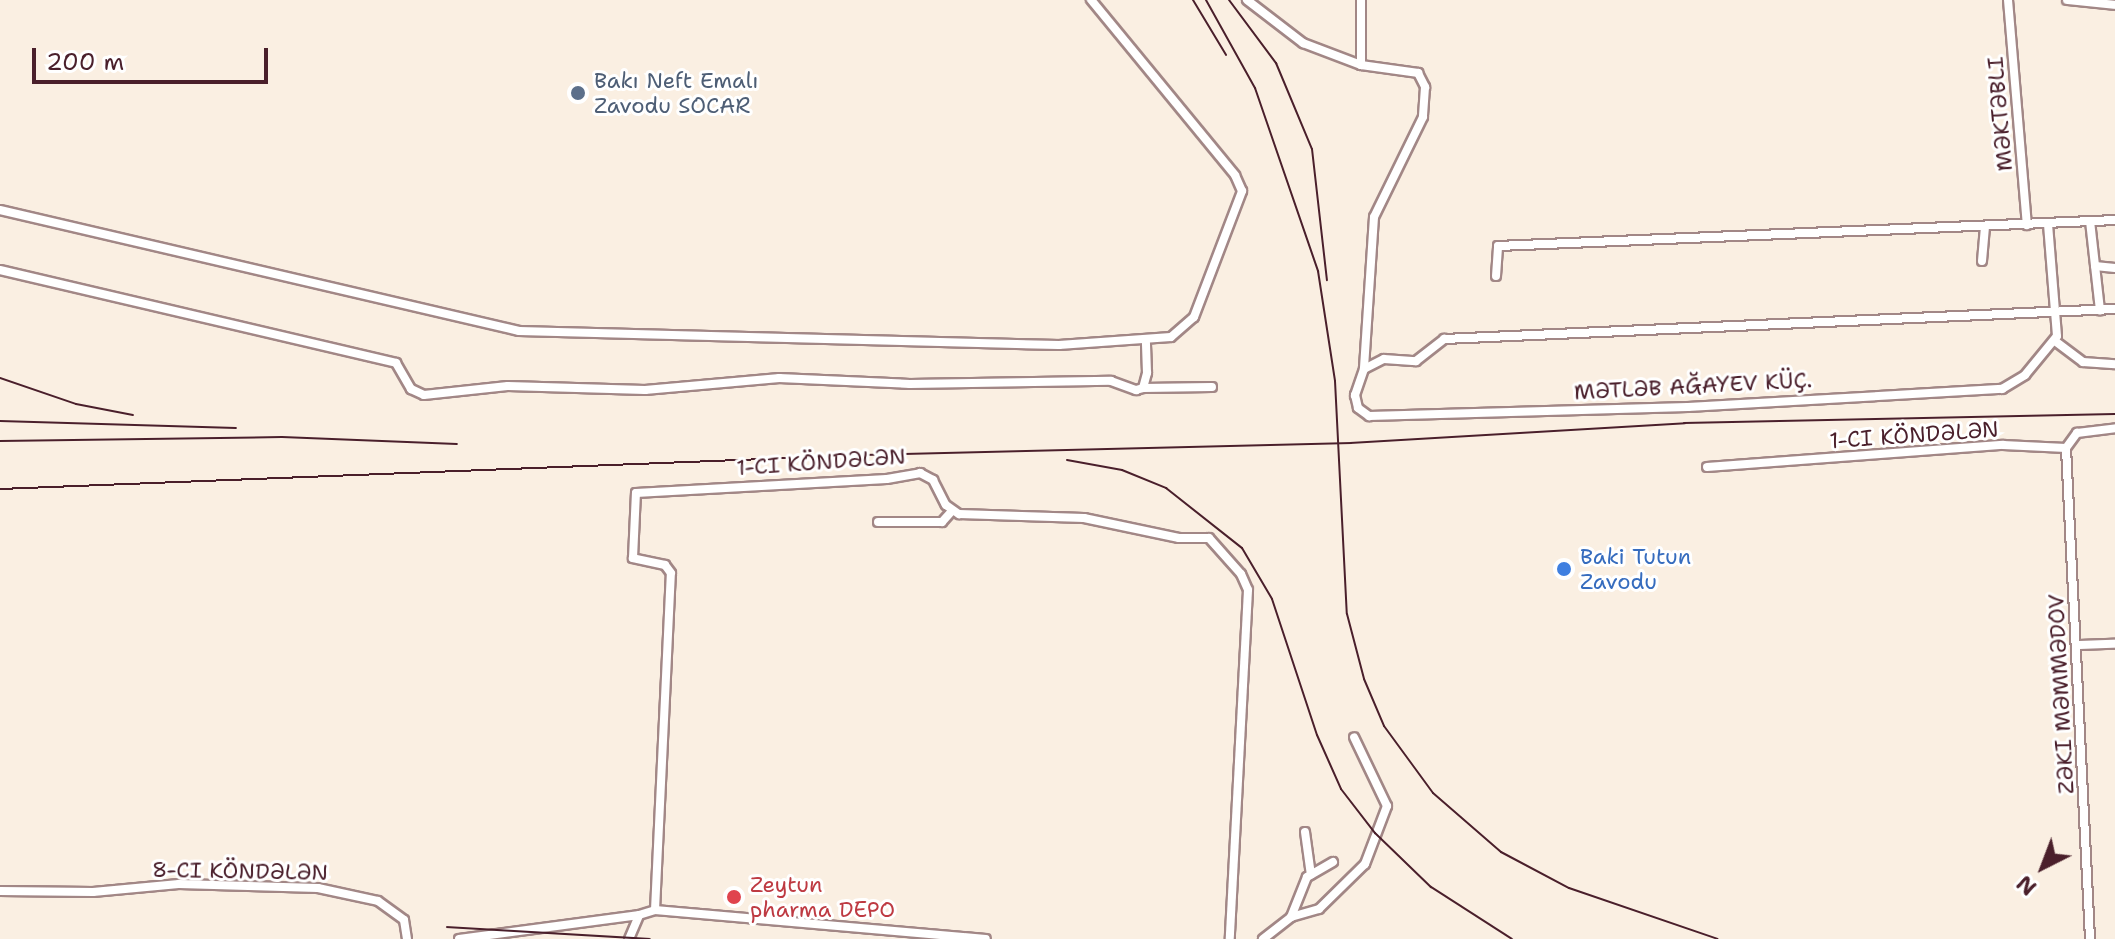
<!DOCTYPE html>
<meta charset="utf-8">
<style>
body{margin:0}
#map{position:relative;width:2115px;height:939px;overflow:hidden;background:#faefe2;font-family:"Shantell Sans",sans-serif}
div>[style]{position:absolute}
.roads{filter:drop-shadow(2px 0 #a28786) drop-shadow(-2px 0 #a28786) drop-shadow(0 2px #a28786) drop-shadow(0 -2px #a28786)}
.minor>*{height:8px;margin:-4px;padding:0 4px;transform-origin:4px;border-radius:4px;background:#fff}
.rail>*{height:2px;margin:-1px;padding:0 1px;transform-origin:1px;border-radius:1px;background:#4a1f2b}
.dots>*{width:22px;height:22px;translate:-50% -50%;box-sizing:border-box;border:4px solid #fff;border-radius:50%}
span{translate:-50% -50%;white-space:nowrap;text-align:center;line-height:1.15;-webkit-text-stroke:6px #fff;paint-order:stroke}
.service-label{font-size:22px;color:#4e5e75}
.left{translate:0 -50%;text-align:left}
.street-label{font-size:22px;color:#4a1f2b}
.shop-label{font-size:22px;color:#366cbe}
.health-label{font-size:22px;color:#be3a42}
.north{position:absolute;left:2003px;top:827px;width:80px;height:80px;-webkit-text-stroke:6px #fff;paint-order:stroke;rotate:222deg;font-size:22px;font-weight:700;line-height:32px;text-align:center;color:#4a1f2b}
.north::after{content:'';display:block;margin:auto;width:28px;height:36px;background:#4a1f2b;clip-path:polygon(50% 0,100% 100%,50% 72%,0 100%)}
.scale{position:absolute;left:32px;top:48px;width:236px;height:36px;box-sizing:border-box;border:4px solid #4a1f2b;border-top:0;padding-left:10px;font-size:24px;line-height:28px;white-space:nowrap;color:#4a1f2b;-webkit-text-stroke:6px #fff;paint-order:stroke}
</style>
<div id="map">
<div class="roads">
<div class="minor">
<div style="left:1247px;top:0;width:71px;rotate:37.5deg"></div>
<div style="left:1303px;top:43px;width:62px;rotate:20.8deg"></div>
<div style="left:1361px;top:0;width:65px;rotate:90deg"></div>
<div style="left:1361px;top:65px;width:58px;rotate:8deg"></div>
<div style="left:1418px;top:73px;width:16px;rotate:63deg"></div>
<div style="left:1425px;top:87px;width:30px;rotate:94deg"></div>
<div style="left:1423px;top:117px;width:111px;rotate:116.1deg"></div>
<div style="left:1374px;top:217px;width:152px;rotate:93.8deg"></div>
<div style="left:1364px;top:369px;width:28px;rotate:109deg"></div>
<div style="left:1355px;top:395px;width:13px;rotate:77deg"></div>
<div style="left:1358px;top:408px;width:14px;rotate:36deg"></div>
<div style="left:1369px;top:416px;width:319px;rotate:-1.6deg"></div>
<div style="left:1688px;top:407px;width:315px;rotate:-3.3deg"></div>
<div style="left:2002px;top:389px;width:27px;rotate:-31deg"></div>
<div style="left:2025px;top:375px;width:50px;rotate:-50.6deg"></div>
<div style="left:2057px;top:336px;width:112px;rotate:-94.6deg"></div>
<div style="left:2008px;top:0;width:226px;rotate:85.2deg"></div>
<div style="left:2067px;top:0;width:48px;rotate:5.9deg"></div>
<div style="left:0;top:210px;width:533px;rotate:13.12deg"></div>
<div style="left:519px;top:331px;width:540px;rotate:1.49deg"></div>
<div style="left:1059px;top:345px;width:112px;rotate:-4.1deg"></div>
<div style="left:1171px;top:337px;width:30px;rotate:-41deg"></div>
<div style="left:1194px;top:317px;width:135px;rotate:-69.1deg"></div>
<div style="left:1242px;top:191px;width:17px;rotate:-114deg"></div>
<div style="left:1235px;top:175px;width:227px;rotate:-129.4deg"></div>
<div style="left:2090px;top:221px;width:90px;rotate:83.6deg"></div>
<div style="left:1982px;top:261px;width:35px;rotate:-85deg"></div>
<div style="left:2095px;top:266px;width:20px;rotate:6deg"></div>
<div style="left:0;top:270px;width:407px;rotate:13.2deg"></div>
<div style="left:396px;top:363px;width:30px;rotate:60deg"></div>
<div style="left:411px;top:389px;width:14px;rotate:25deg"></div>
<div style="left:424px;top:395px;width:84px;rotate:-6.1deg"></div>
<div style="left:508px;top:386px;width:137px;rotate:1.7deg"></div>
<div style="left:645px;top:390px;width:135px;rotate:-5.1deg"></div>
<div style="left:779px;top:378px;width:131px;rotate:2.6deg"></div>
<div style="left:910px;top:384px;width:201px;rotate:-0.9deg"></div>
<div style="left:1111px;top:381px;width:27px;rotate:20deg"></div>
<div style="left:1136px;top:390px;width:7px;rotate:-16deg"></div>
<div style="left:1143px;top:388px;width:16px;rotate:-75deg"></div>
<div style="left:1147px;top:373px;width:34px;rotate:-92deg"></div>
<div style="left:1496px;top:276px;width:30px;rotate:-86deg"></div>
<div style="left:1498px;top:246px;width:618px;rotate:-2.41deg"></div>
<div style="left:2055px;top:341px;width:35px;rotate:37deg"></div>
<div style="left:2083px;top:362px;width:32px;rotate:4deg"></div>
<div style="left:1364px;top:369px;width:22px;rotate:-27deg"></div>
<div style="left:1384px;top:359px;width:32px;rotate:4deg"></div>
<div style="left:1416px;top:361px;width:36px;rotate:-38deg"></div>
<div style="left:1444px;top:339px;width:672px;rotate:-2.56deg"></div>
<div style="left:1143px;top:388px;width:69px;rotate:-0.8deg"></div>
<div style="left:2066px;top:448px;width:492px;rotate:87.2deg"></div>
<div style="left:1707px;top:467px;width:297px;rotate:-4.3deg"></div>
<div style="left:2003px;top:445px;width:63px;rotate:2.7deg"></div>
<div style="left:2066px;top:448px;width:19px;rotate:-54deg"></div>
<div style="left:2077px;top:433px;width:38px;rotate:-7deg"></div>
<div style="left:878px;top:522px;width:64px"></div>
<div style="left:942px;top:522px;width:15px;rotate:-48deg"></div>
<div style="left:2077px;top:645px;width:38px;rotate:-2deg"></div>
<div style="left:1305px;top:832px;width:43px;rotate:82.1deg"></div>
<div style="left:0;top:891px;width:93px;rotate:0.6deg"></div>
<div style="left:93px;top:892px;width:86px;rotate:-5.3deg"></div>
<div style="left:179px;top:884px;width:139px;rotate:1.6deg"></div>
<div style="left:318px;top:888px;width:61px;rotate:12.2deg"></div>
<div style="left:378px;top:901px;width:32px;rotate:36deg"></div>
<div style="left:404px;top:920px;width:19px;rotate:81deg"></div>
<div style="left:655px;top:910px;width:337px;rotate:-87.3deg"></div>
<div style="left:671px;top:573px;width:10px;rotate:-127deg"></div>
<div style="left:665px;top:565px;width:33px;rotate:-168deg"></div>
<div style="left:633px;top:558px;width:65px;rotate:-87.4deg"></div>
<div style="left:636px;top:493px;width:251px;rotate:-3.2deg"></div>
<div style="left:887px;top:479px;width:34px;rotate:-10deg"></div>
<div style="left:920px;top:473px;width:15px;rotate:28deg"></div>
<div style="left:933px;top:480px;width:28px;rotate:63deg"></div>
<div style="left:946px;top:505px;width:16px;rotate:35deg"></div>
<div style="left:959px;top:514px;width:125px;rotate:1.8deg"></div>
<div style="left:1084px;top:518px;width:97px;rotate:11.9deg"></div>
<div style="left:1179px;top:538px;width:30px"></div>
<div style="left:1209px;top:538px;width:48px;rotate:48.4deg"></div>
<div style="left:1241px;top:574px;width:17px;rotate:66deg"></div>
<div style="left:1248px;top:590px;width:349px;rotate:93deg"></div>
<div style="left:1291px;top:917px;width:29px;rotate:-16deg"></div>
<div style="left:1319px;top:909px;width:64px;rotate:-44.4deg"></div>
<div style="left:1365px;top:864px;width:62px;rotate:-69.2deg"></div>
<div style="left:1387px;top:806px;width:76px;rotate:-115.6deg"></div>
<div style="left:459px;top:939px;width:182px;rotate:-7.6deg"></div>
<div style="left:629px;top:939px;width:26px;rotate:-67deg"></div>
<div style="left:639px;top:915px;width:17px;rotate:-17deg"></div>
<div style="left:655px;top:910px;width:332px;rotate:5deg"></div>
<div style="left:1263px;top:939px;width:36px;rotate:-38deg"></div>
<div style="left:1291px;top:917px;width:43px;rotate:-68.2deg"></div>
<div style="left:1307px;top:877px;width:30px;rotate:-30deg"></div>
</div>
</div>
<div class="rail">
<div style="left:1193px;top:0;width:64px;rotate:59deg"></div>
<div style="left:1206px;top:0;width:101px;rotate:60.9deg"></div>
<div style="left:1255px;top:88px;width:194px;rotate:71deg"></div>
<div style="left:1318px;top:271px;width:111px;rotate:81.2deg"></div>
<div style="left:1335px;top:381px;width:233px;rotate:87.1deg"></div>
<div style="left:1347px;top:614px;width:67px;rotate:75.3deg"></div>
<div style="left:1364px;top:679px;width:51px;rotate:66.9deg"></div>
<div style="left:1384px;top:726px;width:83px;rotate:53.8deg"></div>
<div style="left:1433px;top:793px;width:90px;rotate:40.9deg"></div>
<div style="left:1501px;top:852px;width:77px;rotate:27.9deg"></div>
<div style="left:1569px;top:888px;width:157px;rotate:18.9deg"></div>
<div style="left:1229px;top:0;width:79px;rotate:53.3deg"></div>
<div style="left:1276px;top:63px;width:93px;rotate:67.3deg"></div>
<div style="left:1312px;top:149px;width:132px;rotate:83.5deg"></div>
<div style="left:0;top:378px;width:80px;rotate:18.9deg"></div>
<div style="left:76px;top:404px;width:58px;rotate:10.9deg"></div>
<div style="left:0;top:421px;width:236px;rotate:1.7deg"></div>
<div style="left:0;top:441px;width:282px;rotate:-0.8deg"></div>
<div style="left:282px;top:437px;width:175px;rotate:2.3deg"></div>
<div style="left:1067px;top:460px;width:56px;rotate:10.3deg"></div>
<div style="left:1122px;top:470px;width:48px;rotate:22.2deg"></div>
<div style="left:1166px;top:488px;width:97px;rotate:38.3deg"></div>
<div style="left:1242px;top:548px;width:59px;rotate:59.5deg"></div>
<div style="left:1272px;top:599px;width:143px;rotate:71.7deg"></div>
<div style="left:1317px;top:735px;width:59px;rotate:66deg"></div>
<div style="left:1341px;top:789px;width:56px;rotate:52.3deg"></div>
<div style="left:1375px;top:833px;width:78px;rotate:44deg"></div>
<div style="left:1431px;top:887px;width:96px;rotate:32.7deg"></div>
<div style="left:0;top:489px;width:865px;rotate:-2.25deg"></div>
<div style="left:864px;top:455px;width:487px;rotate:-1.4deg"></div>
<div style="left:1351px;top:443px;width:334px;rotate:-3.4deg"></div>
<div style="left:1684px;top:423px;width:431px;rotate:-1.2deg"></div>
<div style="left:447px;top:927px;width:203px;rotate:3.4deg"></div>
</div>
<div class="dots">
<div style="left:578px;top:93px;background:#5c6f8a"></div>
<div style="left:1564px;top:569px;background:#3f7fe0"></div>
<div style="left:734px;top:897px;background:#e0444e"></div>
</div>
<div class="service-label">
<span class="left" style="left:594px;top:93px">Bakı Neft Emalı<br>Zavodu SOCAR</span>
</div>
<div class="street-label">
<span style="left:2000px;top:114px;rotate:-95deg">MƏKTƏBLI</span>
<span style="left:1693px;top:386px;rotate:-3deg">MƏTLƏB AĞAYEV KÜÇ.</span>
<span style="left:1914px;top:435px;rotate:-4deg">1-CI KÖNDƏLƏN</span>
<span style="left:821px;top:462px;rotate:-4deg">1-CI KÖNDƏLƏN</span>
<span style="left:2061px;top:694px;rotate:-93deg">ZƏKI MƏMMƏDOV</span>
<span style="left:240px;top:871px;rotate:1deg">8-CI KÖNDƏLƏN</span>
</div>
<div class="shop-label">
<span class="left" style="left:1580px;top:569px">Baki Tutun<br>Zavodu</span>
</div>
<div class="health-label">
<span class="left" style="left:750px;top:897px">Zeytun<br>pharma DEPO</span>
</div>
<div class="north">N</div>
<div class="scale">200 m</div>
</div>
